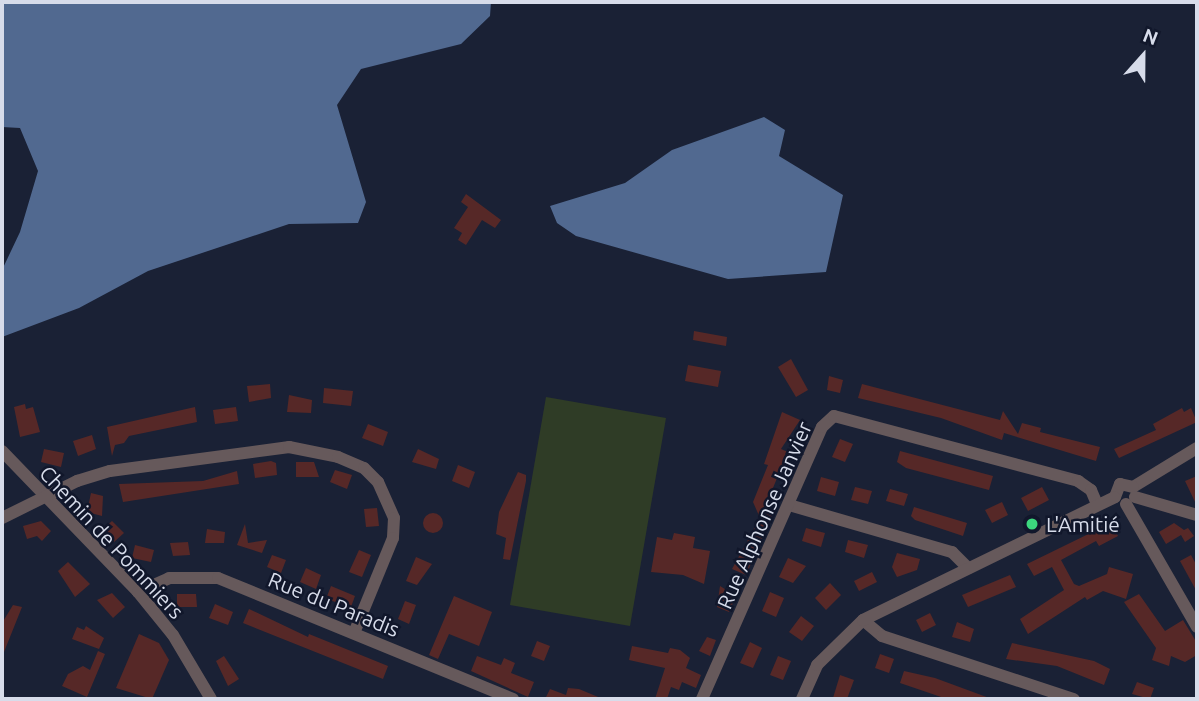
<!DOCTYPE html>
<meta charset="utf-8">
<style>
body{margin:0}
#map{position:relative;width:1199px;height:701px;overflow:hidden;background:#1a2135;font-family:Ubuntu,sans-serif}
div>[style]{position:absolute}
.green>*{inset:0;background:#2f3c26}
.water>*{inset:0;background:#516990}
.building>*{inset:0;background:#562827}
.round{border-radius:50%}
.minor>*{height:12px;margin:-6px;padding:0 6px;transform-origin:6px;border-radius:6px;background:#66595b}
.dots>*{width:19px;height:19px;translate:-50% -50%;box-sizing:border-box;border:4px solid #11172b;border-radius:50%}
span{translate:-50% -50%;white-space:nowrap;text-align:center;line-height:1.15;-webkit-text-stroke:5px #11172b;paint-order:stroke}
.street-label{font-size:21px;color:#d7dcea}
.poi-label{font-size:21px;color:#d7dcea}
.left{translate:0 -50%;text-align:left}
.frame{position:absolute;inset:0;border:4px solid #d7dcea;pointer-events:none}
.north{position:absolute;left:1108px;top:21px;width:70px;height:70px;-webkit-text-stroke:5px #11172b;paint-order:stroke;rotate:21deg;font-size:19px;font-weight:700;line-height:28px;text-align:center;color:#d7dcea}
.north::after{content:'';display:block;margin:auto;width:24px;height:32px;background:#d7dcea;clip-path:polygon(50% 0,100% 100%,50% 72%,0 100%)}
</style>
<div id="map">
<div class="green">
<div style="clip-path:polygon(546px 397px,666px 418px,630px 626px,510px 605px)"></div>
</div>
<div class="water">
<div style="clip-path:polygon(2px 2px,491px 2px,490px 16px,461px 44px,361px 69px,337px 105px,366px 202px,358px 223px,289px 224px,148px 271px,79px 308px,2px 337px,2px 270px,20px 232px,38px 171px,20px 128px,2px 127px)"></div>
<div style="clip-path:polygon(764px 117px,785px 130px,779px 156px,843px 195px,826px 272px,728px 279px,576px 236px,557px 223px,550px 206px,625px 183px,672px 150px)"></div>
</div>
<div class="building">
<div style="clip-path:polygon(466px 194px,501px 220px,495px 228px,482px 220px,466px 245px,458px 240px,462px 233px,454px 228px,468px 207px,461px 202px)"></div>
<div style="clip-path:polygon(694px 331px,727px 337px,726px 346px,693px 340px)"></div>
<div style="clip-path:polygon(791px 359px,808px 390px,796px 397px,778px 367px)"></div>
<div style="clip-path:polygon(688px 365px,721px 371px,718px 387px,685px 381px)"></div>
<div style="clip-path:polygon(829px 376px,843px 380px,840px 393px,827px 390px)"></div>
<div style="clip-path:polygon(270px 384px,271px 398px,249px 402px,247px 386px)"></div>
<div style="clip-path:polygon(862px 384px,1000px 420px,1003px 411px,1018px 434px,1022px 423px,1041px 428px,1040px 432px,1100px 447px,1096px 461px,1004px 433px,1002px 440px,941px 418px,858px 398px)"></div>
<div style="clip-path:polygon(324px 388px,353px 391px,351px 406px,323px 403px)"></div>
<div style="clip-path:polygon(289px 395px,312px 400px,311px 413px,287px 412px)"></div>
<div style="clip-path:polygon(25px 404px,26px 409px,33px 407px,40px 432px,20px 437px,14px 407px)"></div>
<div style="clip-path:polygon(195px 407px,197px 422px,129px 436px,124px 443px,115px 445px,112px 456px,107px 427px)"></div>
<div style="clip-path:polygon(236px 407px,238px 421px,215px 424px,213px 410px)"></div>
<div style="clip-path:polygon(1182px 408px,1184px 412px,1191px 408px,1197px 422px,1119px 458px,1114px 449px,1156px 430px,1153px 424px)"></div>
<div style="clip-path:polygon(782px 412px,800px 420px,781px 449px,788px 452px,765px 507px,774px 511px,746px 575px,732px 569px,760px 518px,753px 502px,768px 465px,764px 464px)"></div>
<div style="clip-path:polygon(368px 424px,388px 432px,383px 446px,362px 438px)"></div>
<div style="clip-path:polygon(92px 435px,96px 449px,78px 456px,73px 441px)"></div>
<div style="clip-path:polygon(840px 439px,853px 444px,845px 462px,832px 457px)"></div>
<div style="clip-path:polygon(44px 449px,64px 453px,61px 467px,41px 462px)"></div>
<div style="clip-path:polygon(418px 449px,439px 459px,436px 469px,412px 462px)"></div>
<div style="clip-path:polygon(900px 451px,993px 476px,989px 490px,906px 468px,897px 462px)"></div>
<div style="clip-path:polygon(271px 461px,276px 463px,277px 475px,255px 478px,253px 464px)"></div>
<div style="clip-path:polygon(296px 462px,314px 462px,319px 477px,296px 477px)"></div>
<div style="clip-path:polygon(458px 465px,475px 472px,469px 488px,452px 481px)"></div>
<div style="clip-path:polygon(335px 470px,352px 475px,347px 489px,330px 482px)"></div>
<div style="clip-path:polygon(237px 471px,239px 484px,123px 502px,119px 484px,203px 481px)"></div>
<div style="clip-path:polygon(518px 472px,526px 475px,526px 481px,510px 560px,503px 559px,506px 538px,496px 534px,499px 512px)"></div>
<div style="clip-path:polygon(1197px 476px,1197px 506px,1185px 481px)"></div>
<div style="clip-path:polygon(821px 477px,839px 482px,835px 496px,817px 491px)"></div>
<div style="clip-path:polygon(855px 487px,872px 491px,868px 504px,851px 500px)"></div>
<div style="clip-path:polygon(1042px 487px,1049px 500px,1028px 511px,1021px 498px)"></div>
<div style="clip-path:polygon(890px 489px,908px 494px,904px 506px,886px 501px)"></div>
<div style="clip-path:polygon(91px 493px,103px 496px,102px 516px,87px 512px)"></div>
<div style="clip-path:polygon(1002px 502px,1008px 515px,992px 523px,985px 510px)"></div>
<div style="clip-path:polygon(914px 507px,967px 523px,963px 536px,915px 520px,911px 516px)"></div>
<div style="clip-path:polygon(377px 508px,379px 526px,366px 527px,364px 509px)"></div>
<div class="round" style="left:423px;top:513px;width:20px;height:20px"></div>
<div style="clip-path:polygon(41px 521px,51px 531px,42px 541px,37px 536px,27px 539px,23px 526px)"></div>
<div style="clip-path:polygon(112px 521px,124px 533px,114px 542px,102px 530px)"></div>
<div style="clip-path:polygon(1111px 523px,1118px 536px,1099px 546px,1096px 541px,1061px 560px,1074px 584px,1079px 586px,1107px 574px,1109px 567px,1133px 574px,1126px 599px,1103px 591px,1087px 600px,1085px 597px,1028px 634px,1020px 619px,1064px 590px,1052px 567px,1034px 576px,1027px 564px)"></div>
<div style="clip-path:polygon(1174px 523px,1184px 530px,1188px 528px,1194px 536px,1185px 542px,1181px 535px,1166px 544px,1159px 532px)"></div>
<div style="clip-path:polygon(245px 524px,248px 543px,267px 540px,262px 553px,237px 545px)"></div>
<div style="clip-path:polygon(806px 528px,825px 533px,821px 547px,802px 541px)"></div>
<div style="clip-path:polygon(207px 529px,225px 532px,224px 543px,205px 543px)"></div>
<div style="clip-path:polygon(674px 533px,695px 537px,693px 548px,710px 551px,704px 584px,683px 575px,651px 572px,657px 537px,672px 540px)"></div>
<div style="clip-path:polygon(848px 540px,868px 545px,864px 558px,845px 552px)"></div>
<div style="clip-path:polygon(188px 542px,190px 555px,173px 556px,170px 543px)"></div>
<div style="clip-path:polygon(135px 545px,154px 550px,151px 562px,132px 558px)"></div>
<div style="clip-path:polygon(359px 550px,371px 555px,362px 577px,349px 572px)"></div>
<div style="clip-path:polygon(897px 553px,920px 559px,917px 570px,897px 577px,892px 567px)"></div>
<div style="clip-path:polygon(272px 555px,286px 560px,281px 573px,267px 567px)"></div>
<div style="clip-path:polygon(1191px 555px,1197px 566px,1197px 592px,1180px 561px)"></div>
<div style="clip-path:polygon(416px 557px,432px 564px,417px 585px,406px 581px)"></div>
<div style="clip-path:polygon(788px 558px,806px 566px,793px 583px,779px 577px)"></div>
<div style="clip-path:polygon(68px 562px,90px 584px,75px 597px,58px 571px)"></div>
<div style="clip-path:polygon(306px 568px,321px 575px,316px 589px,300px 582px)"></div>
<div style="clip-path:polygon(872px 572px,877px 582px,859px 591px,854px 581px)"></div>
<div style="clip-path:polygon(1010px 575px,1016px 587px,968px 607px,962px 595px)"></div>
<div style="clip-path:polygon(830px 583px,841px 595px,826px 610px,815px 598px)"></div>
<div style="clip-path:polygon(331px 586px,355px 596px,351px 607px,326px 599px)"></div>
<div style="clip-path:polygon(720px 586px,736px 596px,729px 612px,717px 607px)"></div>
<div style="clip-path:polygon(770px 592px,784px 598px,776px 617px,762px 611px)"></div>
<div style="clip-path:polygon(112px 593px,125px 607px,113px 618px,97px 600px)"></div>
<div style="clip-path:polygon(177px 594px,196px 594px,197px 607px,177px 607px)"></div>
<div style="clip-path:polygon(1139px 594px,1165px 631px,1183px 620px,1197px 643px,1197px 655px,1185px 662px,1171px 656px,1169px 666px,1152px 660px,1156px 648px,1124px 602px)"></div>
<div style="clip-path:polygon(454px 596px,492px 612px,479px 646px,449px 634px,438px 659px,429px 655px)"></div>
<div style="clip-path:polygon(405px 601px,416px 605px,409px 624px,398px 619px)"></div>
<div style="clip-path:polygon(215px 604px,233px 612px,228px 625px,209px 618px)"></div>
<div style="clip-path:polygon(13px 605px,22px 607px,2px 657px,2px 623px)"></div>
<div style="clip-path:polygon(249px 609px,308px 637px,309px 634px,388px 666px,383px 679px,243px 623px)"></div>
<div style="clip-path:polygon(930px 613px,936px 625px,922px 632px,916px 620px)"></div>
<div style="clip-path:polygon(801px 616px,814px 626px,802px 641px,789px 632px)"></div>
<div style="clip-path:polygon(957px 622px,974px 629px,970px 642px,952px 637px)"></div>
<div style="clip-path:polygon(86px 626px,104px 638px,99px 649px,72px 639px,77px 627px,84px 630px)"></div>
<div style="clip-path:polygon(139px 634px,159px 643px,169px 660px,152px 699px,116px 688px)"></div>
<div style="clip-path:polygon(707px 637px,716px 640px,710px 656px,699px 651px)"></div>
<div style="clip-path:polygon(537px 641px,550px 646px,544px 661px,531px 656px)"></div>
<div style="clip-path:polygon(750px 642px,762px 648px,753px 668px,740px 663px)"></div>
<div style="clip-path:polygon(1012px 643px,1094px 661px,1110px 669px,1104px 685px,1057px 666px,1006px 659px)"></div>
<div style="clip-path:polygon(632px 646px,668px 653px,670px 648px,680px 650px,690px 658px,686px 668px,701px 675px,696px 688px,682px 682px,679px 690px,671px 687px,667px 699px,655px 699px,665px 668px,629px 660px)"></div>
<div style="clip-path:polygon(98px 651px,105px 654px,87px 697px,62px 686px,68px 674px,83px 666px,90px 670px)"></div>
<div style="clip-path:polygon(880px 654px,894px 659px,889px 673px,875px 668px)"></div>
<div style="clip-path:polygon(224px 656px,239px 679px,228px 686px,216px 661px)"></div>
<div style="clip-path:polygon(477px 656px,501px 665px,504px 658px,515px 663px,511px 673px,534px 682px,528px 697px,471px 671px)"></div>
<div style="clip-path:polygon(778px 656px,791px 661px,783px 680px,770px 675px)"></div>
<div style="clip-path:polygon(904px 671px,935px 678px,992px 699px,947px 699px,900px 683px)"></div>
<div style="clip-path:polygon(840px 675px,854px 680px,847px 699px,833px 698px)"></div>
<div style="clip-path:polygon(1137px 682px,1154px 688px,1150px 699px,1132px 694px)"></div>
<div style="clip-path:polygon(568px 688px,579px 689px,603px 699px,545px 699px,550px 689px,566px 695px)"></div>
</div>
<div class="minor">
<div style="left:2px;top:451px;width:196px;rotate:46deg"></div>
<div style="left:138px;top:592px;width:55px;rotate:50.9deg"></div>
<div style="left:173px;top:635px;width:74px;rotate:59.3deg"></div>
<div style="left:1133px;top:487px;width:75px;rotate:-31.4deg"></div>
<div style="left:1115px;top:497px;width:14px;rotate:-69deg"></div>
<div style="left:1120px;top:484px;width:13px;rotate:13deg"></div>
<div style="left:1135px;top:497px;width:65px;rotate:16.2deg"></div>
<div style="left:1126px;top:504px;width:142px;rotate:60deg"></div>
<div style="left:789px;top:505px;width:170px;rotate:16.1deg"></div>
<div style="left:952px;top:552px;width:23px;rotate:45deg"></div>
<div style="left:2px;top:518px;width:84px;rotate:-26.3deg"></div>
<div style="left:77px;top:481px;width:34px;rotate:-17deg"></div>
<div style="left:110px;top:471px;width:181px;rotate:-7.6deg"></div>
<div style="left:289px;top:447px;width:50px;rotate:11.5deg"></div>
<div style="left:338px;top:457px;width:28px;rotate:23deg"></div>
<div style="left:364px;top:468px;width:20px;rotate:45deg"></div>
<div style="left:378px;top:482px;width:39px;rotate:66deg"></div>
<div style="left:394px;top:518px;width:20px;rotate:93deg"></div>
<div style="left:393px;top:538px;width:103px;rotate:112.3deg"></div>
<div style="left:138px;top:592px;width:34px;rotate:-24deg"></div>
<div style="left:169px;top:578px;width:49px"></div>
<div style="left:218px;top:578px;width:319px;rotate:22.3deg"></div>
<div style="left:863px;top:620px;width:25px;rotate:40deg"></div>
<div style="left:882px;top:636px;width:202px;rotate:18.2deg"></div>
<div style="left:702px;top:699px;width:297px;rotate:-66.2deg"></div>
<div style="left:822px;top:427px;width:16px;rotate:-43deg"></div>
<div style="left:834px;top:416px;width:253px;rotate:14.9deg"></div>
<div style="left:1078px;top:481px;width:16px;rotate:35deg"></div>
<div style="left:1091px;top:490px;width:15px;rotate:67deg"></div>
<div style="left:802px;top:699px;width:37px;rotate:-66deg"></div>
<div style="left:817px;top:665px;width:64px;rotate:-44.4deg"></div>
<div style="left:863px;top:620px;width:280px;rotate:-26deg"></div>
</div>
<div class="dots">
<div style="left:1032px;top:524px;background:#3cd77e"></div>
</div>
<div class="street-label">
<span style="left:764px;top:515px;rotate:-66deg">Rue Alphonse Janvier</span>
<span style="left:112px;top:542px;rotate:47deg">Chemin de Pommiers</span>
<span style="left:334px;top:604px;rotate:22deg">Rue du Paradis</span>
</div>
<div class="poi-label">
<span class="left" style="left:1046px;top:524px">L'Amitié</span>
</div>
<div class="frame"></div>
<div class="north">N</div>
</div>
